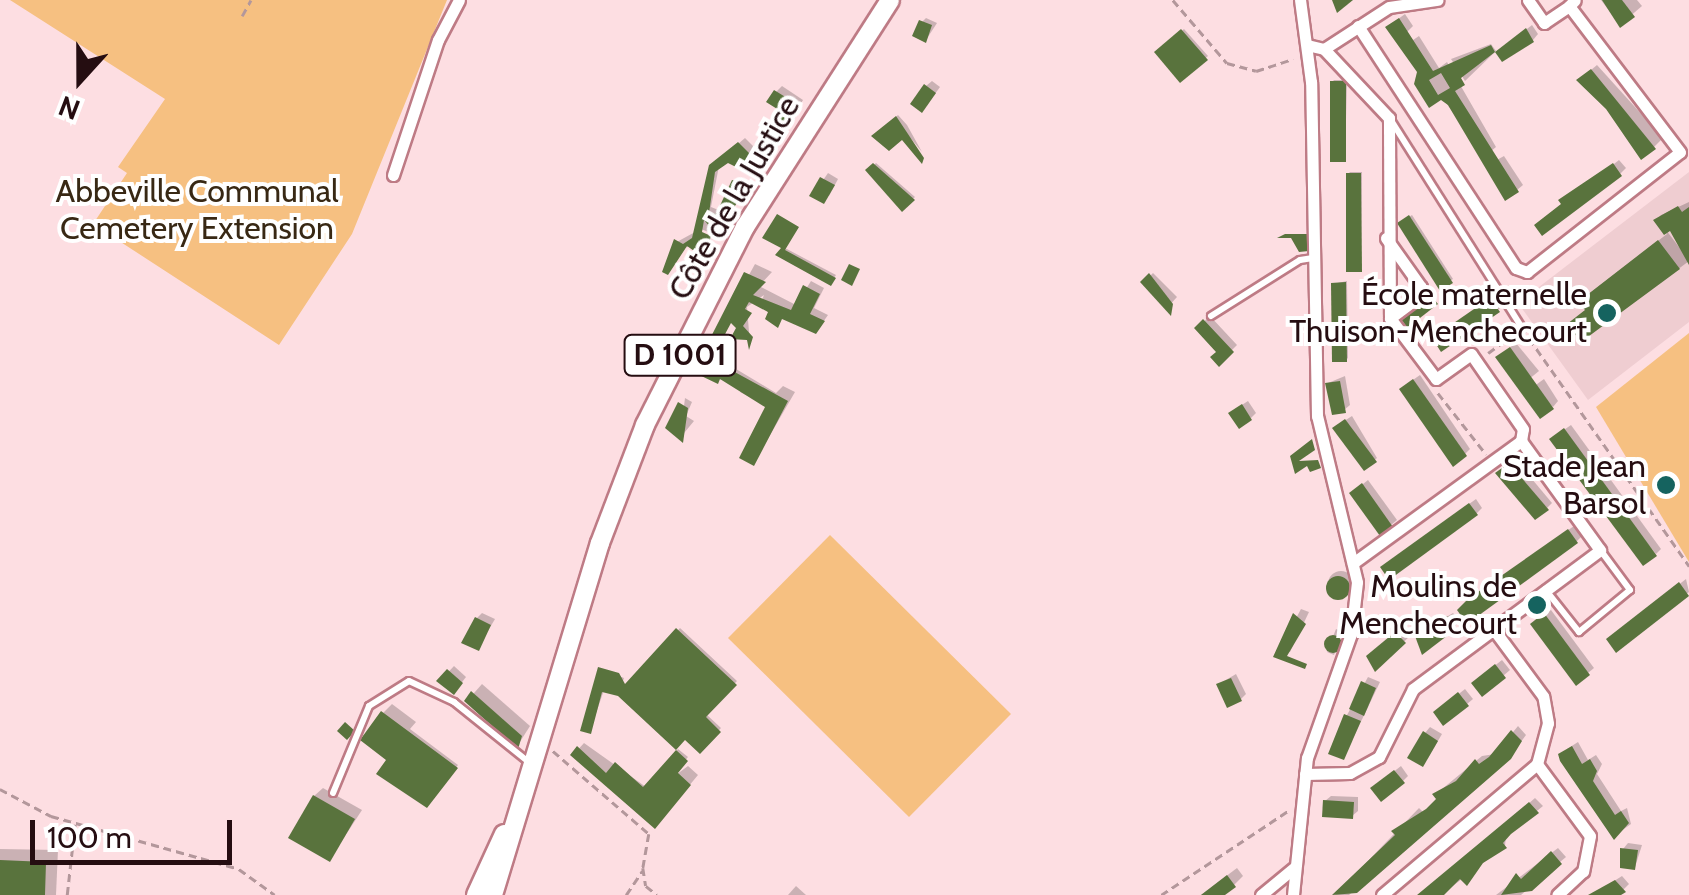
<!DOCTYPE html>
<meta charset="utf-8">
<style>
body{margin:0}
#map{position:relative;width:1689px;height:895px;overflow:hidden;background:#fddee2;font-family:Cabin,sans-serif}
div>[style]{position:absolute}
.built>*{inset:0;background:#efcdd1}
.green>*{inset:0;background:#f6c081}
.shadow>*{inset:0;background:#0003}
.round{border-radius:50%}
.building>*{inset:0;background:#59733d}
.path>*{height:2.5px;margin-top:-1.25px;transform-origin:0;background:repeating-linear-gradient(90deg,#b3979b 0 8px,transparent 0 13px)}
.roads{filter:drop-shadow(2px 0 #be7b85) drop-shadow(-2px 0 #be7b85) drop-shadow(0 2px #be7b85) drop-shadow(0 -2px #be7b85)}
.service>*{height:6px;margin:-3px;padding:0 3px;transform-origin:3px;border-radius:3px;background:#fff}
.minor>*{height:11px;margin:-5.5px;padding:0 5.5px;transform-origin:5.5px;border-radius:5.5px;background:#fff}
.primary>*{height:18px;margin:-9px;padding:0 9px;transform-origin:9px;border-radius:9px;background:#fff}
.dots>*{width:28px;height:28px;translate:-50% -50%;box-sizing:border-box;border:5px solid #fff;border-radius:50%}
span{translate:-50% -50%;white-space:nowrap;text-align:center;line-height:1.15;-webkit-text-stroke:8px #fff;paint-order:stroke}
.shield-label span{padding:2px 8px;background:#fff;border:2px solid;border-radius:8px;-webkit-text-stroke-width:0}
.shield-label{font-size:30px;color:#250d11;font-weight:700}
.park-label{font-size:32px;color:#382814}
.street-label{font-size:32px;color:#250d11}
.poi-label{font-size:32px;color:#250d11}
.right{translate:-100% -50%;text-align:right}
.north{position:absolute;left:30px;top:30px;width:100px;height:100px;-webkit-text-stroke:8px #fff;paint-order:stroke;rotate:201deg;font-size:28px;font-weight:700;line-height:40px;text-align:center;color:#250d11}
.north::after{content:'';display:block;margin:auto;width:35px;height:45px;background:#250d11;clip-path:polygon(50% 0,100% 100%,50% 72%,0 100%)}
.scale{position:absolute;left:30px;top:820px;width:202px;height:45px;box-sizing:border-box;border:5px solid #250d11;border-top:0;padding-left:12px;font-size:30px;line-height:35px;white-space:nowrap;color:#250d11;-webkit-text-stroke:8px #fff;paint-order:stroke}
</style>
<div id="map">
<div class="built">
<div style="clip-path:polygon(1689px 172px,1689px 322px,1588px 400px,1518px 303px)"></div>
</div>
<div class="green">
<div style="clip-path:polygon(10px 0,447px 0,352px 234px,279px 345px,93px 224px,127px 173px,118px 167px,165px 99px)"></div>
<div style="clip-path:polygon(1689px 333px,1689px 562px,1596px 407px)"></div>
<div style="clip-path:polygon(830px 535px,1011px 714px,909px 817px,728px 638px)"></div>
</div>
<div class="shadow">
<div style="clip-path:polygon(1601px 0,1637px 0,1642px 6px,1620px 25px)"></div>
<div style="clip-path:polygon(1405px 14px,1413px 26px,1407px 32px,1394px 22px)"></div>
<div style="clip-path:polygon(926px 18px,937px 23px,926px 40px,920px 24px)"></div>
<div style="clip-path:polygon(1532px 25px,1538px 34px,1533px 40px,1504px 47px)"></div>
<div style="clip-path:polygon(1184px 29px,1208px 56px,1180px 80px,1157px 52px)"></div>
<div style="clip-path:polygon(1419px 36px,1439px 68px,1447px 62px,1496px 147px,1484px 157px,1442px 97px,1430px 104px,1410px 42px)"></div>
<div style="clip-path:polygon(1491px 44px,1496px 51px,1465px 81px,1451px 59px)"></div>
<div style="clip-path:polygon(1597px 65px,1663px 138px,1654px 147px,1579px 80px)"></div>
<div style="clip-path:polygon(1334px 80px,1347px 80px,1345px 159px,1332px 82px)"></div>
<div style="clip-path:polygon(932px 81px,940px 87px,927px 105px,926px 86px)"></div>
<div style="clip-path:polygon(782px 86px,803px 100px,797px 110px,786px 111px,776px 92px)"></div>
<div style="clip-path:polygon(898px 115px,907px 125px,922px 152px,903px 129px,875px 136px)"></div>
<div style="clip-path:polygon(745px 138px,765px 158px,759px 167px,728px 161px,719px 166px,711px 207px,721px 211px,742px 179px,748px 183px,714px 234px,698px 228px,712px 166px)"></div>
<div style="clip-path:polygon(1504px 156px,1523px 185px,1517px 190px,1495px 161px)"></div>
<div style="clip-path:polygon(1619px 160px,1626px 168px,1620px 174px,1543px 220px)"></div>
<div style="clip-path:polygon(876px 163px,915px 197px,902px 209px,868px 171px)"></div>
<div style="clip-path:polygon(1350px 172px,1362px 172px,1361px 270px,1348px 174px)"></div>
<div style="clip-path:polygon(828px 173px,838px 179px,829px 196px,813px 195px)"></div>
<div style="clip-path:polygon(1689px 202px,1689px 244px,1674px 225px,1666px 230px,1685px 255px,1689px 251px,1689px 261px,1601px 327px,1588px 310px,1590px 293px,1667px 234px,1656px 220px,1661px 215px)"></div>
<div style="clip-path:polygon(1412px 215px,1453px 279px,1441px 287px,1400px 223px)"></div>
<div style="clip-path:polygon(695px 232px,712px 240px,684px 248px,675px 243px)"></div>
<div style="clip-path:polygon(785px 248px,836px 275px,832px 281px,779px 254px)"></div>
<div style="clip-path:polygon(755px 264px,772px 272px,759px 286px,796px 305px,811px 281px,824px 288px,814px 308px,828px 315px,821px 325px,770px 314px,760px 305px,764px 295px,747px 307px,750px 344px,731px 320px,725px 333px,733px 338px,715px 374px,726px 363px,776px 393px,783px 386px,795px 392px,766px 442px,768px 406px,740px 392px,743px 387px,696px 371px)"></div>
<div style="clip-path:polygon(1153px 273px,1177px 297px,1167px 308px,1143px 283px)"></div>
<div style="clip-path:polygon(1347px 281px,1348px 358px,1346px 360px,1333px 284px)"></div>
<div style="clip-path:polygon(1497px 294px,1504px 304px,1498px 310px,1441px 333px)"></div>
<div style="clip-path:polygon(1210px 316px,1237px 345px,1219px 363px,1219px 352px,1197px 328px)"></div>
<div style="clip-path:polygon(1516px 343px,1539px 371px,1522px 385px,1504px 352px)"></div>
<div style="clip-path:polygon(1420px 375px,1470px 449px,1465px 454px,1407px 384px)"></div>
<div style="clip-path:polygon(1345px 376px,1350px 405px,1344px 410px,1328px 383px)"></div>
<div style="clip-path:polygon(1544px 379px,1558px 401px,1553px 407px,1533px 387px)"></div>
<div style="clip-path:polygon(685px 398px,692px 402px,686px 416px,694px 421px,680px 438px)"></div>
<div style="clip-path:polygon(1248px 401px,1256px 413px,1251px 418px,1237px 408px)"></div>
<div style="clip-path:polygon(1352px 416px,1377px 458px,1365px 468px,1341px 423px)"></div>
<div style="clip-path:polygon(1571px 425px,1661px 549px,1656px 554px,1558px 434px)"></div>
<div style="clip-path:polygon(1516px 460px,1552px 503px,1547px 508px,1504px 468px)"></div>
<div style="clip-path:polygon(1368px 480px,1397px 520px,1391px 525px,1358px 488px)"></div>
<div style="clip-path:polygon(1476px 499px,1482px 508px,1477px 513px,1390px 576px,1433px 530px)"></div>
<div style="clip-path:polygon(1574px 526px,1582px 536px,1577px 541px,1477px 594px)"></div>
<div class="round" style="left:1328px;top:571px;width:26px;height:26px"></div>
<div style="clip-path:polygon(1686px 579px,1689px 592px,1617px 650px,1615px 634px)"></div>
<div style="clip-path:polygon(1301px 609px,1309px 612px,1290px 652px,1277px 654px)"></div>
<div style="clip-path:polygon(1551px 610px,1594px 668px,1588px 673px,1538px 619px)"></div>
<div style="clip-path:polygon(482px 613px,495px 619px,478px 648px,477px 618px)"></div>
<div style="clip-path:polygon(1453px 613px,1460px 621px,1454px 627px,1423px 631px)"></div>
<div style="clip-path:polygon(680px 628px,737px 681px,706px 714px,721px 728px,700px 751px,628px 684px)"></div>
<div style="clip-path:polygon(1402px 628px,1410px 636px,1376px 668px,1375px 650px)"></div>
<div style="clip-path:polygon(1336px 629px,1343px 632px,1334px 655px,1327px 652px)"></div>
<div style="clip-path:polygon(1502px 660px,1510px 670px,1483px 693px,1480px 677px)"></div>
<div style="clip-path:polygon(454px 666px,466px 677px,459px 686px,440px 681px)"></div>
<div style="clip-path:polygon(600px 668px,624px 678px,619px 693px,605px 687px,590px 731px)"></div>
<div style="clip-path:polygon(1236px 674px,1246px 694px,1241px 699px,1219px 684px)"></div>
<div style="clip-path:polygon(1368px 677px,1380px 682px,1344px 757px,1347px 715px)"></div>
<div style="clip-path:polygon(482px 684px,530px 726px,518px 745px,467px 701px)"></div>
<div style="clip-path:polygon(1465px 689px,1473px 699px,1467px 704px,1442px 707px)"></div>
<div style="clip-path:polygon(392px 704px,416px 722px,410px 729px,458px 765px,426px 805px,383px 713px)"></div>
<div style="clip-path:polygon(1518px 726px,1526px 735px,1509px 758px,1349px 895px,1335px 895px,1419px 808px,1423px 812px,1439px 799px,1436px 794px,1482px 756px,1495px 754px)"></div>
<div style="clip-path:polygon(1430px 727px,1442px 734px,1428px 758px,1425px 733px)"></div>
<div style="clip-path:polygon(1578px 742px,1588px 760px,1596px 755px,1602px 764px,1597px 774px,1621px 811px,1627px 808px,1631px 824px,1614px 836px,1567px 749px)"></div>
<div style="clip-path:polygon(584px 743px,646px 787px,678px 749px,688px 757px,669px 780px,688px 766px,698px 775px,664px 816px,573px 755px)"></div>
<div style="clip-path:polygon(1401px 766px,1408px 776px,1403px 781px,1379px 783px)"></div>
<div style="clip-path:polygon(323px 788px,362px 810px,330px 859px,314px 796px)"></div>
<div style="clip-path:polygon(1331px 796px,1358px 797px,1358px 811px,1352px 816px,1325px 801px)"></div>
<div style="clip-path:polygon(1535px 798px,1543px 806px,1506px 836px,1505px 846px,1441px 895px,1423px 895px)"></div>
<div style="clip-path:polygon(1628px 843px,1642px 845px,1635px 867px,1623px 849px)"></div>
<div style="clip-path:polygon(1558px 848px,1566px 857px,1521px 895px,1496px 895px)"></div>
<div style="clip-path:polygon(0 849px,58px 850px,56px 895px,0 895px)"></div>
<div style="clip-path:polygon(1237px 868px,1243px 876px,1234px 885px,1220px 895px,1201px 895px)"></div>
<div style="clip-path:polygon(1622px 876px,1629px 884px,1618px 895px,1592px 895px)"></div>
<div style="clip-path:polygon(796px 886px,806px 895px,788px 895px)"></div>
</div>
<div class="building">
<div style="clip-path:polygon(1332px 0,1353px 0,1337px 13px)"></div>
<div style="clip-path:polygon(1602px 0,1622px 0,1635px 17px,1620px 28px)"></div>
<div style="clip-path:polygon(evenodd,1399px 18px,1433px 71px,1491px 45px,1495px 52px,1461px 78px,1465px 85px,1455px 91px,1519px 192px,1505px 201px,1448px 105px,1441px 100px,1429px 108px,1414px 84px,1417px 72px,1385px 27px,1399px 18px,1441px 73px,1450px 88px,1438px 95px,1429px 80px,1441px 73px)"></div>
<div style="clip-path:polygon(919px 20px,932px 25px,926px 43px,912px 36px)"></div>
<div style="clip-path:polygon(1526px 28px,1534px 42px,1502px 62px,1495px 52px)"></div>
<div style="clip-path:polygon(1181px 29px,1208px 60px,1180px 83px,1154px 52px)"></div>
<div style="clip-path:polygon(1591px 69px,1656px 149px,1641px 160px,1606px 109px,1576px 80px)"></div>
<div style="clip-path:polygon(1330px 81px,1346px 81px,1346px 162px,1330px 162px)"></div>
<div style="clip-path:polygon(924px 84px,936px 93px,922px 113px,910px 104px)"></div>
<div style="clip-path:polygon(774px 90px,800px 106px,783px 131px,774px 126px,782px 112px,766px 102px)"></div>
<div style="clip-path:polygon(896px 116px,924px 158px,922px 164px,902px 140px,889px 151px,871px 136px)"></div>
<div style="clip-path:polygon(738px 142px,761px 165px,754px 176px,728px 163px,715px 172px,709px 213px,716px 214px,732px 180px,748px 185px,717px 235px,704px 220px,702px 232px,711px 236px,707px 249px,697px 253px,687px 246px,668px 275px,662px 272px,674px 239px,683px 244px,692px 238px,709px 165px)"></div>
<div style="clip-path:polygon(873px 163px,915px 200px,902px 212px,865px 170px)"></div>
<div style="clip-path:polygon(1613px 163px,1622px 176px,1542px 236px,1534px 225px,1561px 204px,1558px 200px)"></div>
<div style="clip-path:polygon(1346px 173px,1361px 173px,1362px 272px,1346px 272px)"></div>
<div style="clip-path:polygon(820px 177px,835px 185px,824px 204px,809px 196px)"></div>
<div style="clip-path:polygon(1678px 206px,1682px 212px,1689px 207px,1689px 265px,1670px 231px,1664px 235px,1653px 220px)"></div>
<div style="clip-path:polygon(777px 214px,799px 227px,785px 250px,836px 278px,831px 286px,775px 255px,781px 248px,762px 238px)"></div>
<div style="clip-path:polygon(1409px 215px,1453px 283px,1440px 291px,1397px 223px)"></div>
<div style="clip-path:polygon(1285px 234px,1307px 234px,1309px 251px,1299px 252px,1291px 238px,1277px 238px)"></div>
<div style="clip-path:polygon(1658px 240px,1680px 269px,1581px 342px,1567px 324px,1585px 310px,1578px 302px)"></div>
<div style="clip-path:polygon(849px 264px,860px 269px,852px 286px,841px 280px)"></div>
<div style="clip-path:polygon(744px 272px,766px 282px,753px 295px,791px 310px,803px 285px,820px 294px,810px 314px,825px 321px,816px 334px,782px 319px,778px 328px,765px 319px,768px 312px,749px 302px,745px 309px,752px 313px,743px 326px,753px 337px,749px 350px,747px 340px,730px 339px,736px 328px,731px 323px,724px 336px,732px 341px,720px 364px,788px 401px,754px 466px,739px 458px,765px 407px,720px 379px,718px 384px,693px 372px)"></div>
<div style="clip-path:polygon(1149px 273px,1173px 304px,1171px 316px,1140px 282px)"></div>
<div style="clip-path:polygon(1346px 282px,1347px 362px,1332px 362px,1331px 283px)"></div>
<div style="clip-path:polygon(1431px 296px,1438px 304px,1407px 328px,1401px 319px)"></div>
<div style="clip-path:polygon(1490px 298px,1500px 312px,1441px 352px,1432px 338px)"></div>
<div style="clip-path:polygon(1203px 319px,1234px 352px,1219px 367px,1210px 357px,1216px 352px,1194px 328px)"></div>
<div style="clip-path:polygon(1510px 347px,1554px 409px,1540px 419px,1495px 357px)"></div>
<div style="clip-path:polygon(1413px 379px,1467px 456px,1453px 467px,1399px 389px)"></div>
<div style="clip-path:polygon(1340px 381px,1346px 413px,1332px 415px,1325px 383px)"></div>
<div style="clip-path:polygon(678px 402px,688px 408px,683px 443px,665px 428px)"></div>
<div style="clip-path:polygon(1242px 404px,1252px 420px,1239px 429px,1228px 413px)"></div>
<div style="clip-path:polygon(1345px 419px,1377px 462px,1364px 471px,1332px 428px)"></div>
<div style="clip-path:polygon(1564px 428px,1657px 556px,1643px 566px,1549px 439px)"></div>
<div style="clip-path:polygon(1312px 439px,1315px 450px,1299px 461px,1318px 460px,1321px 468px,1310px 472px,1307px 466px,1295px 474px,1290px 456px)"></div>
<div style="clip-path:polygon(1509px 463px,1549px 510px,1535px 520px,1495px 473px)"></div>
<div style="clip-path:polygon(1362px 483px,1393px 527px,1380px 536px,1349px 493px)"></div>
<div style="clip-path:polygon(1469px 503px,1478px 515px,1389px 580px,1380px 567px)"></div>
<div style="clip-path:polygon(1568px 529px,1578px 543px,1467px 624px,1457px 610px,1468px 599px)"></div>
<div class="round" style="left:1326px;top:576px;width:24px;height:24px"></div>
<div style="clip-path:polygon(1679px 582px,1689px 596px,1616px 653px,1606px 639px)"></div>
<div style="clip-path:polygon(1293px 613px,1306px 624px,1287px 656px,1307px 664px,1305px 669px,1273px 657px)"></div>
<div style="clip-path:polygon(1544px 613px,1590px 675px,1576px 686px,1530px 624px)"></div>
<div style="clip-path:polygon(1447px 616px,1456px 629px,1422px 655px,1415px 636px)"></div>
<div style="clip-path:polygon(475px 617px,491px 625px,479px 651px,461px 643px)"></div>
<div style="clip-path:polygon(676px 628px,737px 685px,706px 717px,721px 732px,700px 754px,685px 740px,676px 750px,618px 696px,602px 692px,591px 734px,580px 731px,598px 667px,619px 673px,625px 684px)"></div>
<div style="clip-path:polygon(1395px 632px,1406px 643px,1375px 672px,1366px 656px)"></div>
<div class="round" style="left:1324px;top:635px;width:18px;height:18px"></div>
<div style="clip-path:polygon(1495px 664px,1506px 678px,1482px 697px,1471px 683px)"></div>
<div style="clip-path:polygon(447px 669px,463px 683px,454px 695px,436px 681px)"></div>
<div style="clip-path:polygon(1231px 678px,1242px 701px,1227px 708px,1216px 684px)"></div>
<div style="clip-path:polygon(1361px 681px,1376px 688px,1364px 716px,1349px 709px)"></div>
<div style="clip-path:polygon(471px 691px,522px 736px,518px 749px,464px 701px)"></div>
<div style="clip-path:polygon(1458px 692px,1469px 706px,1443px 726px,1433px 712px)"></div>
<div style="clip-path:polygon(381px 711px,458px 768px,427px 808px,376px 774px,386px 760px,360px 740px)"></div>
<div style="clip-path:polygon(1344px 714px,1361px 721px,1344px 760px,1328px 754px)"></div>
<div style="clip-path:polygon(345px 722px,355px 731px,347px 740px,337px 731px)"></div>
<div style="clip-path:polygon(1511px 730px,1522px 741px,1511px 759px,1357px 893px,1332px 895px,1395px 835px,1391px 831px,1426px 809px,1436px 799px,1432px 794px,1456px 781px,1475px 759px,1479px 764px,1489px 757px)"></div>
<div style="clip-path:polygon(1423px 731px,1438px 741px,1423px 767px,1407px 758px)"></div>
<div style="clip-path:polygon(577px 746px,606px 773px,615px 762px,643px 787px,676px 750px,688px 761px,678px 773px,691px 785px,655px 829px,570px 755px)"></div>
<div style="clip-path:polygon(1572px 746px,1582px 764px,1590px 759px,1597px 771px,1593px 781px,1615px 815px,1621px 811px,1629px 823px,1614px 840px,1560px 761px,1558px 754px)"></div>
<div style="clip-path:polygon(1394px 770px,1405px 783px,1381px 802px,1370px 788px)"></div>
<div style="clip-path:polygon(313px 795px,355px 819px,330px 862px,288px 838px)"></div>
<div style="clip-path:polygon(1323px 800px,1354px 802px,1353px 819px,1322px 817px)"></div>
<div style="clip-path:polygon(1529px 802px,1539px 813px,1511px 834px,1503px 843px,1507px 848px,1483px 863px,1467px 886px,1460px 879px,1444px 895px,1417px 895px)"></div>
<div style="clip-path:polygon(1620px 848px,1638px 850px,1635px 870px,1620px 868px)"></div>
<div style="clip-path:polygon(1551px 851px,1562px 864px,1532px 891px,1501px 895px,1516px 873px,1521px 879px)"></div>
<div style="clip-path:polygon(0 860px,46px 862px,45px 895px,0 895px)"></div>
<div style="clip-path:polygon(1227px 875px,1236px 887px,1225px 895px,1201px 895px)"></div>
<div style="clip-path:polygon(1615px 880px,1626px 892px,1621px 895px,1588px 895px)"></div>
</div>
<div class="path">
<div style="left:1173px;top:0;width:83px;rotate:49.4deg"></div>
<div style="left:1227px;top:63px;width:30px;rotate:15deg"></div>
<div style="left:1256px;top:71px;width:39px;rotate:-18deg"></div>
<div style="left:242px;top:16px;width:18px;rotate:-61deg"></div>
<div style="left:1518px;top:300px;width:15px;rotate:-58deg"></div>
<div style="left:1529px;top:338px;width:279px;rotate:54.9deg"></div>
<div style="left:1488px;top:353px;width:32px;rotate:-36deg"></div>
<div style="left:1438px;top:393px;width:78px;rotate:51.8deg"></div>
<div style="left:553px;top:751px;width:127px;rotate:40.8deg"></div>
<div style="left:649px;top:834px;width:35px;rotate:100deg"></div>
<div style="left:643px;top:868px;width:18px;rotate:81deg"></div>
<div style="left:646px;top:886px;width:14px;rotate:39deg"></div>
<div style="left:0;top:789px;width:58px;rotate:27.9deg"></div>
<div style="left:51px;top:816px;width:195px;rotate:15.7deg"></div>
<div style="left:239px;top:869px;width:44px;rotate:35.8deg"></div>
<div style="left:67px;top:895px;width:71px;rotate:-83.6deg"></div>
<div style="left:626px;top:895px;width:29px;rotate:-56deg"></div>
<div style="left:1161px;top:895px;width:152px;rotate:-33.5deg"></div>
</div>
<div class="roads">
<div class="service">
<div style="left:1392px;top:122px;width:244px;rotate:57.7deg"></div>
<div style="left:1211px;top:316px;width:105px;rotate:-32.2deg"></div>
<div style="left:1300px;top:260px;width:13px;rotate:-9deg"></div>
<div style="left:1545px;top:589px;width:55px;rotate:51.7deg"></div>
<div style="left:1579px;top:632px;width:66px;rotate:-39.5deg"></div>
<div style="left:1630px;top:590px;width:49px;rotate:-126.6deg"></div>
<div style="left:333px;top:793px;width:94px;rotate:-67.5deg"></div>
<div style="left:369px;top:706px;width:47px;rotate:-32deg"></div>
<div style="left:409px;top:681px;width:50px;rotate:25deg"></div>
<div style="left:454px;top:702px;width:99px;rotate:38.8deg"></div>
</div>
<div class="minor">
<div style="left:1528px;top:0;width:28px;rotate:55deg"></div>
<div style="left:1544px;top:23px;width:30px;rotate:-34deg"></div>
<div style="left:1358px;top:26px;width:289px;rotate:56.9deg"></div>
<div style="left:1516px;top:268px;width:12px;rotate:20deg"></div>
<div style="left:1527px;top:272px;width:194px;rotate:-38.1deg"></div>
<div style="left:1680px;top:152px;width:183px;rotate:-127.2deg"></div>
<div style="left:1569px;top:6px;width:8px;rotate:-45deg"></div>
<div style="left:1324px;top:49px;width:77px;rotate:-32.9deg"></div>
<div style="left:1389px;top:7px;width:49px;rotate:-8.3deg"></div>
<div style="left:393px;top:175px;width:142px;rotate:-71.6deg"></div>
<div style="left:438px;top:40px;width:45px;rotate:-62.3deg"></div>
<div style="left:1386px;top:238px;width:60px;rotate:54.5deg"></div>
<div style="left:1421px;top:287px;width:12px;rotate:110deg"></div>
<div style="left:1417px;top:298px;width:34px;rotate:143deg"></div>
<div style="left:1353px;top:563px;width:208px;rotate:-36deg"></div>
<div style="left:1537px;top:764px;width:89px;rotate:53.6deg"></div>
<div style="left:1590px;top:836px;width:36px;rotate:101deg"></div>
<div style="left:1583px;top:871px;width:35px;rotate:137deg"></div>
<div style="left:1305px;top:774px;width:45px;rotate:-1.3deg"></div>
<div style="left:1350px;top:773px;width:33px;rotate:-29deg"></div>
<div style="left:1379px;top:757px;width:76px;rotate:-63.4deg"></div>
<div style="left:1413px;top:689px;width:233px;rotate:-36.6deg"></div>
<div style="left:1600px;top:550px;width:135px;rotate:-125.9deg"></div>
<div style="left:1521px;top:441px;width:12px;rotate:-81deg"></div>
<div style="left:1523px;top:429px;width:91px;rotate:-124.7deg"></div>
<div style="left:1471px;top:354px;width:43px;rotate:144.5deg"></div>
<div style="left:1436px;top:379px;width:76px;rotate:-127deg"></div>
<div style="left:1390px;top:318px;width:200px;rotate:-90.3deg"></div>
<div style="left:1389px;top:118px;width:95px;rotate:-133.3deg"></div>
<div style="left:1324px;top:49px;width:17px;rotate:-167deg"></div>
<div style="left:1261px;top:895px;width:44px;rotate:-39.5deg"></div>
<div style="left:1293px;top:895px;width:138px;rotate:-84.2deg"></div>
<div style="left:1307px;top:758px;width:132px;rotate:-70.5deg"></div>
<div style="left:1351px;top:634px;width:52px;rotate:-83.4deg"></div>
<div style="left:1357px;top:582px;width:171px;rotate:-103.5deg"></div>
<div style="left:1317px;top:416px;width:334px;rotate:-91deg"></div>
<div style="left:1311px;top:82px;width:83px;rotate:-97.6deg"></div>
<div style="left:1382px;top:895px;width:203px;rotate:-40.2deg"></div>
<div style="left:1537px;top:764px;width:42px;rotate:-75deg"></div>
<div style="left:1548px;top:723px;width:27px;rotate:-100deg"></div>
<div style="left:1543px;top:696px;width:86px;rotate:-126.5deg"></div>
</div>
<div class="primary">
<div style="left:476px;top:895px;width:67px;rotate:-65.3deg"></div>
<div style="left:493px;top:895px;width:368px;rotate:-73.1deg"></div>
<div style="left:600px;top:543px;width:126px;rotate:-69.1deg"></div>
<div style="left:645px;top:425px;width:222px;rotate:-63.2deg"></div>
<div style="left:745px;top:227px;width:269px;rotate:-57.4deg"></div>
</div>
</div>
<div class="dots">
<div style="left:1607px;top:313px;background:#15635f"></div>
<div style="left:1666px;top:485px;background:#15635f"></div>
<div style="left:1537px;top:605px;background:#15635f"></div>
</div>
<div class="shield-label">
<span style="left:680px;top:355px">D 1001</span>
</div>
<div class="park-label">
<span style="left:197px;top:210px">Abbeville Communal<br>Cemetery Extension</span>
</div>
<div class="street-label">
<span style="left:734px;top:198px;rotate:-60deg">Côte de la Justice</span>
</div>
<div class="poi-label">
<span class="right" style="left:1587px;top:313px">École maternelle<br>Thuison-Menchecourt</span>
<span class="right" style="left:1646px;top:485px">Stade Jean<br>Barsol</span>
<span class="right" style="left:1517px;top:605px">Moulins de<br>Menchecourt</span>
</div>
<div class="north">N</div>
<div class="scale">100 m</div>
</div>
